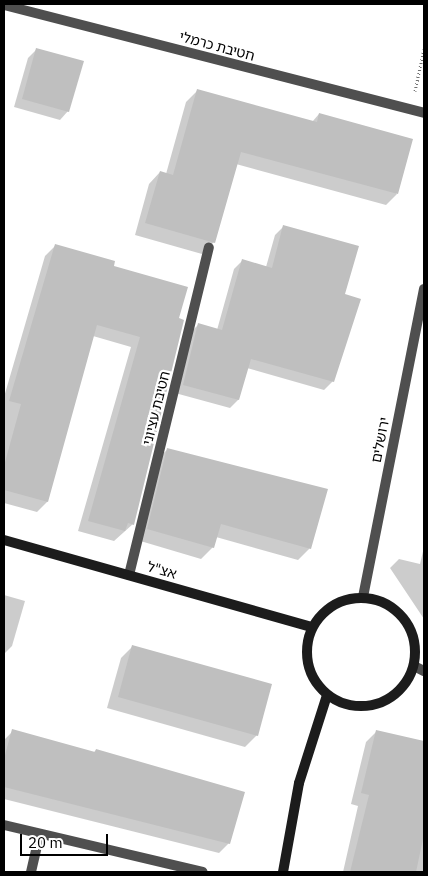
<!DOCTYPE html>
<meta charset="utf-8">
<style>
body{margin:0}
#map{position:relative;width:428px;height:876px;overflow:hidden;background:#fff;font-family:"IBM Plex Sans","Noto Sans Hebrew",sans-serif}
div>[style]{position:absolute}
.shadow>*{inset:0;background:#0003}
.building>*{inset:0;background:#bfbfbf}
.path>*{height:3px;margin-top:-1.5px;transform-origin:0;background:repeating-linear-gradient(90deg,#717171 0 1px,transparent 0 3.5px)}
.street>*{height:10px;margin:-5px;padding:0 5px;transform-origin:5px;border-radius:5px;background:#4f4f4f}
.secondary>*{height:10px;margin:-5px;padding:0 5px;transform-origin:5px;border-radius:5px;background:#1c1c1c}
.secondary>.ring{margin:-5px;padding:0;box-sizing:content-box;background:none;border:10px solid #1c1c1c;border-radius:50%}
span{translate:-50% -50%;white-space:nowrap;text-align:center;line-height:1.15;-webkit-text-stroke:4.5px #fff;paint-order:stroke}
.street-label{font-size:14px;color:#000}
.frame{position:absolute;inset:0;border:5px solid #000;pointer-events:none}
.scale{position:absolute;left:20px;top:834px;width:88px;height:22px;box-sizing:border-box;border:2px solid #000;border-top:0;padding-left:6px;font-size:15px;line-height:18px;white-space:nowrap;color:#000;-webkit-text-stroke:4px #fff;paint-order:stroke}
</style>
<div id="map">
<div class="shadow">
<div style="clip-path:polygon(36px 50px,68px 111px,60px 120px,14px 107px,28px 58px)"></div>
<div style="clip-path:polygon(198px 90px,312px 122px,319px 114px,397px 194px,386px 205px,236px 164px,214px 242px,202px 254px,135px 235px,149px 184px,160px 172px,166px 174px,186px 102px)"></div>
<div style="clip-path:polygon(284px 226px,344px 295px,333px 381px,324px 390px,247px 368px,238px 400px,230px 408px,175px 393px,190px 333px,198px 325px,217px 330px,234px 269px,242px 261px,266px 267px,275px 235px)"></div>
<div style="clip-path:polygon(55px 246px,112px 267px,178px 319px,133px 524px,114px 541px,78px 531px,131px 347px,93px 336px,47px 502px,37px 512px,4px 503px,4px 397px,45px 256px)"></div>
<div style="clip-path:polygon(168px 449px,310px 548px,298px 560px,216px 537px,213px 547px,201px 559px,137px 540px,156px 460px)"></div>
<div style="clip-path:polygon(424px 547px,424px 619px,390px 568px,399px 559px,420px 564px)"></div>
<div style="clip-path:polygon(4px 595px,25px 601px,12px 646px,4px 654px)"></div>
<div style="clip-path:polygon(133px 646px,257px 735px,245px 747px,107px 708px,121px 658px)"></div>
<div style="clip-path:polygon(13px 731px,93px 753px,96px 750px,229px 843px,219px 853px,4px 799px,4px 740px)"></div>
<div style="clip-path:polygon(377px 731px,424px 742px,424px 872px,343px 872px,358px 806px,351px 804px,366px 742px)"></div>
</div>
<div class="building">
<div style="clip-path:polygon(36px 48px,84px 61px,69px 112px,22px 99px)"></div>
<div style="clip-path:polygon(197px 89px,317px 122px,319px 113px,413px 139px,398px 194px,241px 152px,215px 243px,145px 223px,160px 171px,173px 175px)"></div>
<div style="clip-path:polygon(283px 225px,359px 246px,345px 294px,361px 299px,334px 382px,251px 359px,239px 400px,183px 385px,198px 323px,222px 330px,242px 259px,272px 268px)"></div>
<div style="clip-path:polygon(55px 244px,115px 261px,114px 266px,188px 287px,179px 318px,184px 320px,134px 525px,128px 523px,125px 531px,88px 521px,140px 337px,97px 325px,48px 502px,4px 490px,4px 466px,21px 404px,9px 401px)"></div>
<div style="clip-path:polygon(167px 448px,328px 489px,311px 549px,221px 524px,214px 548px,147px 529px)"></div>
<div style="clip-path:polygon(132px 645px,272px 684px,258px 736px,118px 697px)"></div>
<div style="clip-path:polygon(12px 729px,95px 752px,96px 749px,245px 792px,230px 844px,4px 787px,4px 759px)"></div>
<div style="clip-path:polygon(376px 730px,424px 741px,424px 834px,416px 872px,350px 872px,369px 795px,361px 793px)"></div>
</div>
<div class="path">
<div style="left:415px;top:91px;width:43px;rotate:-77.9deg"></div>
</div>
<div class="street">
<div style="left:4px;top:5px;width:434px;rotate:14.4deg"></div>
<div style="left:129px;top:575px;width:337px;rotate:-76.3deg"></div>
<div style="left:363px;top:597px;width:314px;rotate:-78.8deg"></div>
<div style="left:414px;top:666px;width:11px;rotate:27deg"></div>
<div style="left:4px;top:825px;width:204px;rotate:13.3deg"></div>
<div style="left:31px;top:872px;width:39px;rotate:-77deg"></div>
</div>
<div class="secondary">
<div style="left:4px;top:540px;width:320px;rotate:15.8deg"></div>
<div class="ring" style="left:307px;top:598px;width:98px;height:98px"></div>
<div style="left:283px;top:872px;width:90px;rotate:-79.8deg"></div>
<div style="left:299px;top:783px;width:92px;rotate:-72.3deg"></div>
</div>
<div class="street-label">
<span style="left:217px;top:46px;rotate:15deg">חטיבת כרמלי</span>
<span style="left:156px;top:408px;rotate:-76deg">חטיבת עציוני</span>
<span style="left:380px;top:440px;rotate:-79deg">ירושלים</span>
<span style="left:162px;top:570px;rotate:16deg">אצ"ל</span>
</div>
<div class="frame"></div>
<div class="scale">20 m</div>
</div>
